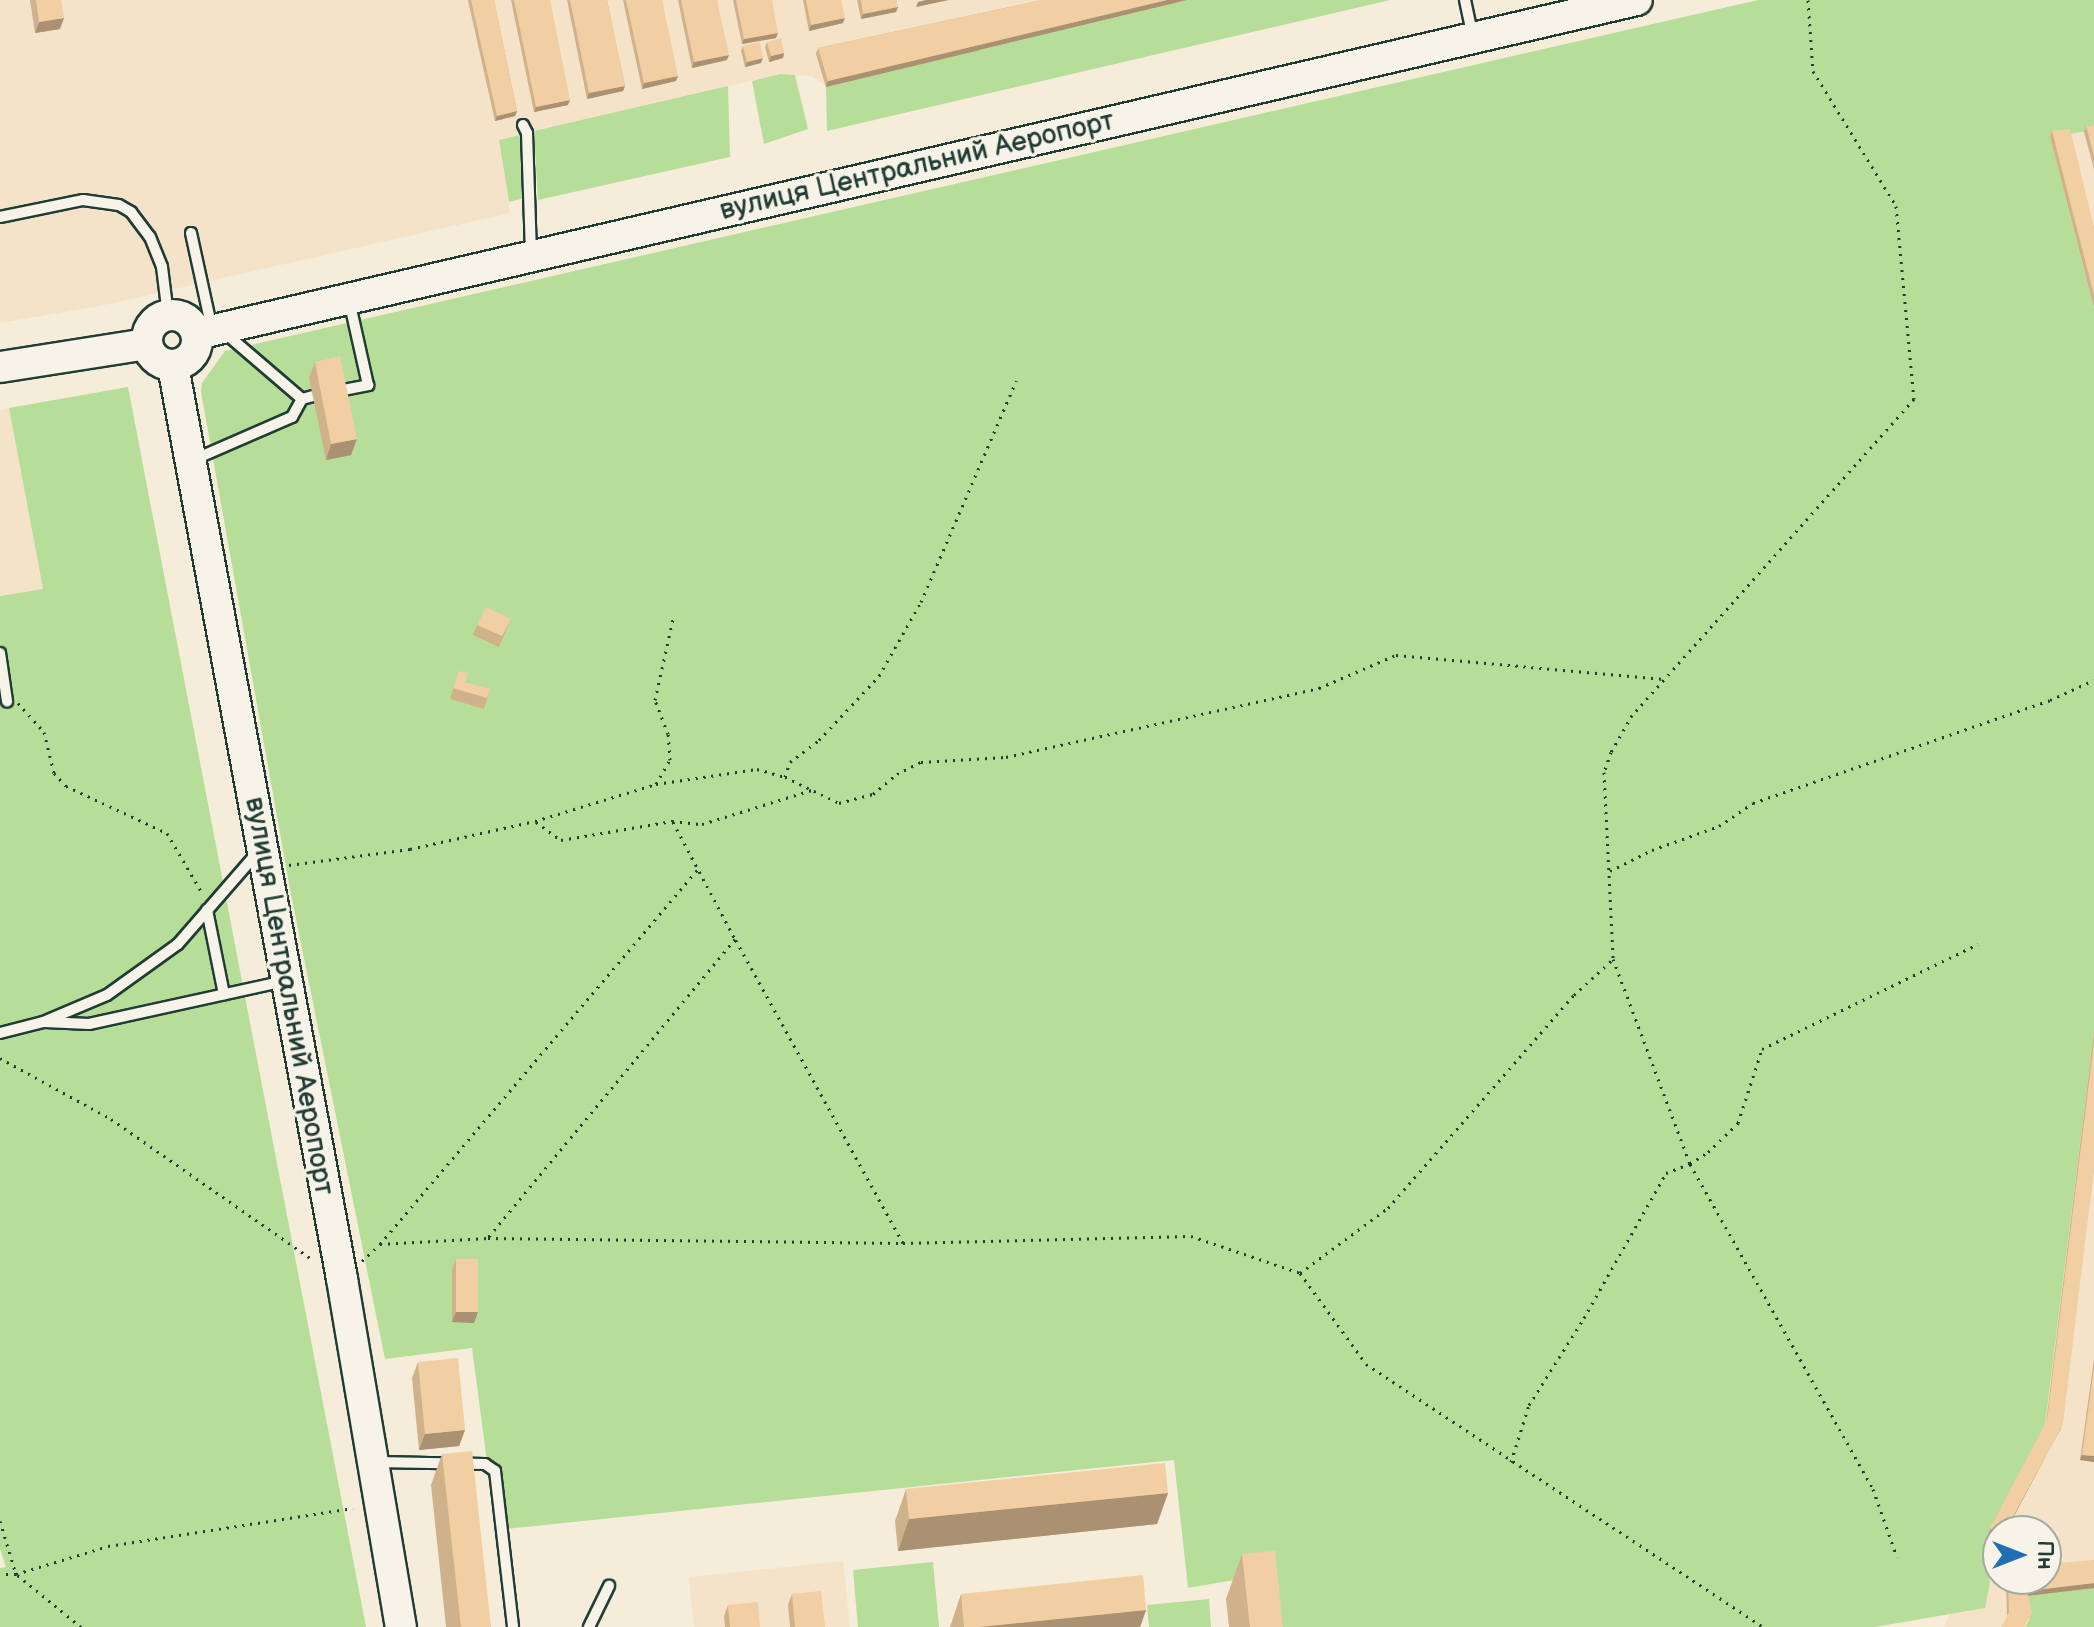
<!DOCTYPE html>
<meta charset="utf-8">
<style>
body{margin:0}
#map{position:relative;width:2094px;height:1627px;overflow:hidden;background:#f6ecda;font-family:"Balsamiq Sans",sans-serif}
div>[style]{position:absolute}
.built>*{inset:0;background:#f4e3c9}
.green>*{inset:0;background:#b6de99}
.path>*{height:3px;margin-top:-1.5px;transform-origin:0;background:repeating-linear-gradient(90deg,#1f3d34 0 2px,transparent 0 8px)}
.roads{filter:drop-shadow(2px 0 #1f3d34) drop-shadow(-2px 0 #1f3d34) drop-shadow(0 2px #1f3d34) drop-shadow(0 -2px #1f3d34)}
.lane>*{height:10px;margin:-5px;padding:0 5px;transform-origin:5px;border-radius:5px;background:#f7f3e8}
.secondary>*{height:30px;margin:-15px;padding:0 15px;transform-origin:15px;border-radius:15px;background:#f7f3e8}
.secondary>.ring{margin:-15px;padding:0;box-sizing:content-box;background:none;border:30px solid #f7f3e8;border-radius:50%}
.wall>*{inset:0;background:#cfb28b}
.shaded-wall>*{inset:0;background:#a99171}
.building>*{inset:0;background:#f1cfa2}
span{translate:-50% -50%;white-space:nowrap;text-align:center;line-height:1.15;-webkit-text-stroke:7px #f7f3e8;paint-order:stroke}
.street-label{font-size:28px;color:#1f3d34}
.north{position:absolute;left:1982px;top:1515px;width:80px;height:80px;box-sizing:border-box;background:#f7f3e8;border:2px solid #a1aaa0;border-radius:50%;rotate:90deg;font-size:22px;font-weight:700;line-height:32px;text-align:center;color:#1f3d34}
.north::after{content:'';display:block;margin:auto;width:28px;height:36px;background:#1f6fb2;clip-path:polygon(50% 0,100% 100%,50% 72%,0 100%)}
</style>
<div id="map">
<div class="built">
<div style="clip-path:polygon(0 0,1187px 0,826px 87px,812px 76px,780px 74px,499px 140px,510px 213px,100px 306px,0 323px)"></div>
<div style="clip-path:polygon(2094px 130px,2094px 308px,2050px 137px)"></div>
<div style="clip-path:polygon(9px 408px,43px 590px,0 596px,0 410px)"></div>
<div style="clip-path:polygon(evenodd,2094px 1031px,2094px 1588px,2026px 1596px,2025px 1627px,1944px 1627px,1950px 1614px,1985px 1608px,1990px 1583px,1984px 1541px,2094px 1031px,1998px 1531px,2046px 1531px,2046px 1579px,1998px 1579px,1998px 1531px)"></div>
<div style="clip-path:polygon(843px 1561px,850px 1627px,694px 1627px,689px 1577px)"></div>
</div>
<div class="green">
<div style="clip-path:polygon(1187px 0,1390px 0,827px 131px,826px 87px)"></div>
<div style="clip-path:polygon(1758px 0,2094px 0,2094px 130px,2050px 137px,2094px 308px,2094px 1031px,2045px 1425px,1984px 1541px,1990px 1583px,1985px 1608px,1875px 1627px,1277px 1627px,1268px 1574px,1188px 1588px,1174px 1460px,496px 1530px,472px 1348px,385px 1359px,290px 889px,201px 392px,202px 383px,225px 351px)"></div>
<div style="clip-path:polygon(780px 74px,795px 75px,808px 129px,764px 144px,752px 81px)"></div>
<div style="clip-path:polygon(728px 86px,730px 157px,538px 200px,534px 131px)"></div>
<div style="clip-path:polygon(520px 135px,525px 198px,509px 202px,499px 140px)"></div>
<div style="clip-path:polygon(128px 387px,366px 1627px,0 1627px,0 1568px,6px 1567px,0 1549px,0 596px,43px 589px,9px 408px)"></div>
<div style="clip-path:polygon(933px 1562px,939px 1627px,858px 1627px,853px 1570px)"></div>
<div style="clip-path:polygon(2094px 1588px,2094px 1627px,2025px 1627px,2030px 1618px,2025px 1596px)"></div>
<div style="clip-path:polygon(1209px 1599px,1211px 1627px,1149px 1627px,1147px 1605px)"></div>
</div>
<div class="path">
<div style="left:1808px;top:0;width:71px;rotate:86deg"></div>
<div style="left:1813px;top:71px;width:158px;rotate:58.4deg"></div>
<div style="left:1896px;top:206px;width:194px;rotate:84.7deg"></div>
<div style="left:1914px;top:399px;width:424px;rotate:131.7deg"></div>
<div style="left:1632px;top:715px;width:43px;rotate:119.6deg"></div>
<div style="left:1611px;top:752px;width:21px;rotate:109deg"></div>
<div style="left:1604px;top:772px;width:187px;rotate:87.2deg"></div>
<div style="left:1613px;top:959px;width:219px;rotate:69.4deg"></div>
<div style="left:1690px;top:1164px;width:373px;rotate:60.6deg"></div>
<div style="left:1873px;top:1489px;width:72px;rotate:70.6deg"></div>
<div style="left:18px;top:703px;width:39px;rotate:48deg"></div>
<div style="left:44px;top:732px;width:42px;rotate:76.3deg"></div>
<div style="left:54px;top:773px;width:18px;rotate:47deg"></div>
<div style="left:66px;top:786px;width:111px;rotate:25deg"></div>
<div style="left:167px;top:833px;width:69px;rotate:59.7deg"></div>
<div style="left:785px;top:777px;width:16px;rotate:-72deg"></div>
<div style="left:790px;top:762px;width:36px;rotate:-37deg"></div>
<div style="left:819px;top:740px;width:88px;rotate:-46.8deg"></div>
<div style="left:879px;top:676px;width:85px;rotate:-60.4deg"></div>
<div style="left:921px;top:602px;width:241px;rotate:-66.7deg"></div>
<div style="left:656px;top:784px;width:28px;rotate:-60deg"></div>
<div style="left:670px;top:760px;width:26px;rotate:-94deg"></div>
<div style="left:668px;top:734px;width:36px;rotate:-111deg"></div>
<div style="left:655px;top:700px;width:83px;rotate:-77.5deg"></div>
<div style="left:536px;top:822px;width:31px;rotate:36deg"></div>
<div style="left:561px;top:840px;width:113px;rotate:-9.7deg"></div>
<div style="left:672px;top:821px;width:30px;rotate:6deg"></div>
<div style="left:702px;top:824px;width:115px;rotate:-17.2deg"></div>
<div style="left:673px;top:822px;width:132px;rotate:62.1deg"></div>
<div style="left:289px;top:865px;width:122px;rotate:-7.5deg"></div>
<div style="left:410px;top:849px;width:128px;rotate:-12.6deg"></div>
<div style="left:535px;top:821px;width:127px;rotate:-17deg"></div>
<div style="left:656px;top:784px;width:102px;rotate:-8.4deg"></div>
<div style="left:757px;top:769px;width:29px;rotate:16deg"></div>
<div style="left:785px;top:777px;width:60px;rotate:25.7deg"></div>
<div style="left:839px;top:803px;width:35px;rotate:-15deg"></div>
<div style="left:873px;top:794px;width:31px;rotate:-40deg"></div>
<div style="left:897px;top:774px;width:27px;rotate:-27deg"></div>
<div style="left:921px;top:762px;width:85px;rotate:-3.4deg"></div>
<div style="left:1006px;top:757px;width:321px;rotate:-12.4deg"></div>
<div style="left:1319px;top:688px;width:84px;rotate:-23.2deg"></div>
<div style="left:1396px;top:655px;width:269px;rotate:5.1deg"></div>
<div style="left:1610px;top:871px;width:47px;rotate:-26.6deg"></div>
<div style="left:1652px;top:850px;width:71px;rotate:-19.7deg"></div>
<div style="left:1719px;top:826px;width:41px;rotate:-34.1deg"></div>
<div style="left:1753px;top:803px;width:314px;rotate:-19.1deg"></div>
<div style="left:2050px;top:700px;width:48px;rotate:-24.4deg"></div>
<div style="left:0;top:1058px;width:127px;rotate:28.8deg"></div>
<div style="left:111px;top:1119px;width:243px;rotate:34.9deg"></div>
<div style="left:903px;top:1243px;width:347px;rotate:-118.9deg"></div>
<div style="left:735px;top:939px;width:388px;rotate:129.6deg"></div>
<div style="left:488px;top:1238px;width:415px;rotate:0.7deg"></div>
<div style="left:903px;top:1243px;width:288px;rotate:-1.4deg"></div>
<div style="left:1191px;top:1236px;width:115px;rotate:18.7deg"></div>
<div style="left:1300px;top:1273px;width:112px;rotate:54deg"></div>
<div style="left:1366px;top:1364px;width:476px;rotate:33.5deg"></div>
<div style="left:380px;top:1244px;width:108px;rotate:-3.2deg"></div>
<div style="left:362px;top:1261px;width:25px;rotate:-43deg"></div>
<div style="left:380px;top:1244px;width:492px;rotate:-49.7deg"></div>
<div style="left:1300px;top:1273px;width:109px;rotate:-36.5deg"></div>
<div style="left:1388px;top:1208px;width:283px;rotate:-48.9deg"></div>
<div style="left:1574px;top:995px;width:53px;rotate:-42.7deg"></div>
<div style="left:1511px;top:1462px;width:60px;rotate:-72.5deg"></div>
<div style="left:1529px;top:1405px;width:103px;rotate:-57.7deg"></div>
<div style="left:1584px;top:1318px;width:167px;rotate:-60.5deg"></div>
<div style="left:1666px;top:1173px;width:26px;rotate:-21deg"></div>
<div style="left:1690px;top:1164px;width:22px;rotate:-34deg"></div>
<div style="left:1708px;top:1152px;width:42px;rotate:-44deg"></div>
<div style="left:1738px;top:1123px;width:78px;rotate:-72deg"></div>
<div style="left:1762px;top:1049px;width:240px;rotate:-25.9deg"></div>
<div style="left:0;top:1521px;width:55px;rotate:73.2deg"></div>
<div style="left:16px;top:1574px;width:16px;rotate:180deg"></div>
<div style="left:81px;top:1627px;width:84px;rotate:-140.8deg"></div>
<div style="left:16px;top:1574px;width:96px;rotate:-16.9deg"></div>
<div style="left:108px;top:1546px;width:248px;rotate:-8.8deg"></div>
</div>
<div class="roads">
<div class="lane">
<div style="left:1465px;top:0;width:34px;rotate:78deg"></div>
<div style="left:523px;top:125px;width:9px;rotate:63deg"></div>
<div style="left:527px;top:133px;width:121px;rotate:88.1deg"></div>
<div style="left:0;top:217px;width:85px;rotate:-11.6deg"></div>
<div style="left:83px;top:200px;width:36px;rotate:8deg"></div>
<div style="left:119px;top:205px;width:14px;rotate:30deg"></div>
<div style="left:131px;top:212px;width:31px;rotate:53deg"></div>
<div style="left:150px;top:237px;width:32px;rotate:68deg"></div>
<div style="left:162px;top:267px;width:48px;rotate:82.9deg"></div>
<div style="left:191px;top:233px;width:98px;rotate:77.7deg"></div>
<div style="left:225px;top:333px;width:101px;rotate:40.6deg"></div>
<div style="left:338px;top:391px;width:31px;rotate:-11deg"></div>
<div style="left:368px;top:385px;width:87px;rotate:-102.6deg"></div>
<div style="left:193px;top:460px;width:108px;rotate:-23.5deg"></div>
<div style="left:292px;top:417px;width:21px;rotate:-61deg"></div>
<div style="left:302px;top:399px;width:11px;rotate:-15deg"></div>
<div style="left:0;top:653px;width:49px;rotate:81.7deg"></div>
<div style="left:207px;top:910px;width:86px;rotate:78.6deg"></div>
<div style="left:45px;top:1022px;width:44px;rotate:2.6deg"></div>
<div style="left:89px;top:1024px;width:200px;rotate:-12.4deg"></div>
<div style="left:0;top:1033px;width:44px;rotate:-14.3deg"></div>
<div style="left:43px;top:1022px;width:69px;rotate:-22.9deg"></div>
<div style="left:107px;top:995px;width:87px;rotate:-35.7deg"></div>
<div style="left:178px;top:944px;width:122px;rotate:-49deg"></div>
<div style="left:375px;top:1462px;width:110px;rotate:1deg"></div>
<div style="left:485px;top:1464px;width:12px;rotate:35deg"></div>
<div style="left:495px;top:1471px;width:157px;rotate:83.4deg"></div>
<div style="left:589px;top:1627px;width:46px;rotate:-64deg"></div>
</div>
<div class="secondary">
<div class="ring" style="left:147px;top:315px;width:20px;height:20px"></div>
<div style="left:197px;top:334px;width:1478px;rotate:-13.06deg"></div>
<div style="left:173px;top:366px;width:929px;rotate:79.51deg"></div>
<div style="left:342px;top:1279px;width:353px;rotate:80.4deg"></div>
<div style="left:0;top:367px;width:149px;rotate:-8.9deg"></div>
</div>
</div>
<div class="wall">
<div style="clip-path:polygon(30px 0,61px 0,60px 29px,35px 33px)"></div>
<div style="clip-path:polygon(468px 0,494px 0,517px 111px,515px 116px,495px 121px)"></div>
<div style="clip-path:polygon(511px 0,550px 0,568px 105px,534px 112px)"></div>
<div style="clip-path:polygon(567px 0,607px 0,625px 86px,623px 91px,587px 99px)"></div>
<div style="clip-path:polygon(623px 0,662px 0,676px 81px,642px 89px)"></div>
<div style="clip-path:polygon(678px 0,717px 0,727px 60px,692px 68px)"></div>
<div style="clip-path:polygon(733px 0,772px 0,776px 38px,742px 44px)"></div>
<div style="clip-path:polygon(803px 0,841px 0,843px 23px,809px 31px)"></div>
<div style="clip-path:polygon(857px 0,896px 0,898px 7px,896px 12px,861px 19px)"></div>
<div style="clip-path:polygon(1042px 0,1187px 0,826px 87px,816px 54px,818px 48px)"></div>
<div style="clip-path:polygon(767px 42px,784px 53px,783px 58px,769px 62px,765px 47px)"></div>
<div style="clip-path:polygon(743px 46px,761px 63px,745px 67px,741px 51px)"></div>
<div style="clip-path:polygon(2094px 125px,2094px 169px,2084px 132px,2086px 126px)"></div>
<div style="clip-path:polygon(2052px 131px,2094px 227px,2094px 308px,2050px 137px)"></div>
<div style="clip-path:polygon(315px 362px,351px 455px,326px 460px,309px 378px)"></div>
<div style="clip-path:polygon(511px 619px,499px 647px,473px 635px,477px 625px)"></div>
<div style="clip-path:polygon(459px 671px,465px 682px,490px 689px,484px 709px,450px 699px)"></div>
<div style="clip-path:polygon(2094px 1031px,2094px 1168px,2061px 1429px,1998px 1531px,1998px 1538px,1988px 1533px,1990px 1528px,2046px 1423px)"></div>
<div style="clip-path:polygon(456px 1259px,474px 1323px,452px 1322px,452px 1269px)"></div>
<div style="clip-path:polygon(2094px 1359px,2094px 1462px,2080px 1460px)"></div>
<div style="clip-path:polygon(418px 1362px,465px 1430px,459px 1446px,419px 1450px,412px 1378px)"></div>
<div style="clip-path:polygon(442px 1454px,491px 1627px,446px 1627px,431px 1485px)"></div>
<div style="clip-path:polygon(906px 1489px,1168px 1493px,1157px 1524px,898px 1551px,895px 1521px)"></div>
<div style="clip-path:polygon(1242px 1554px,1283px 1627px,1229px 1627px,1226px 1599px)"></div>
<div style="clip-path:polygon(2094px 1560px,2094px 1588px,2028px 1596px,2030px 1618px,2007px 1616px,2006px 1579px,2046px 1579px)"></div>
<div style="clip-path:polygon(792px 1594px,825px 1627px,790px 1627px,788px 1605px)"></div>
<div style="clip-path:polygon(961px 1594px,1146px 1610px,1140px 1627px,950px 1627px)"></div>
<div style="clip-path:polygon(728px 1605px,760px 1627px,725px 1627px,724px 1616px)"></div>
</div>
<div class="shaded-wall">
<div style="clip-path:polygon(926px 0,949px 0,916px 7px,918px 2px)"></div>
<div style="clip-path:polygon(1167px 0,1187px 0,826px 87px,828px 81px)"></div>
<div style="clip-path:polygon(898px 7px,896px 12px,861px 19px,863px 14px)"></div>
<div style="clip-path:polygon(64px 18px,60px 29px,35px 33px,39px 22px)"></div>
<div style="clip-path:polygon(845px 18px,843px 23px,809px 31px,811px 25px)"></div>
<div style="clip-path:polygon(778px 33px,776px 38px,742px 44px,744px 39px)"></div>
<div style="clip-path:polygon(784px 53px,783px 58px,769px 62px,771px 56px)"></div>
<div style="clip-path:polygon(729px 55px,727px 60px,692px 68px,694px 62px)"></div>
<div style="clip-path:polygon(763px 58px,761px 63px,745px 67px,747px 62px)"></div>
<div style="clip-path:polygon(678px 76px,676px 81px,642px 89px,644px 83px)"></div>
<div style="clip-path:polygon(625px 86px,623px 91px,587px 99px,589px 93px)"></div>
<div style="clip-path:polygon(570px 100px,568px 105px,534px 112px,536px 107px)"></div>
<div style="clip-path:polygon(517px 111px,515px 116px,495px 121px,497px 116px)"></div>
<div style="clip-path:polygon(357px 439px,351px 455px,326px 460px,331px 444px)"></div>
<div style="clip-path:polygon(456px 1312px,478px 1312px,474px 1323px,452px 1322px)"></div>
<div style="clip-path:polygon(2063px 1424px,2006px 1531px,2005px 1531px)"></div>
<div style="clip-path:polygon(465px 1430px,459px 1446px,419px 1450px,425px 1434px)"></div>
<div style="clip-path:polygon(2082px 1455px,2094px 1456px,2094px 1462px,2080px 1460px)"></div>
<div style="clip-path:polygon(1168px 1493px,1157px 1524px,898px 1551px,909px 1519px)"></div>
<div style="clip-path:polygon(2094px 1583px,2094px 1588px,2025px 1596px,2027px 1591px)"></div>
<div style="clip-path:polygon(1146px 1610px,1140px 1627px,979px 1627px)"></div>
</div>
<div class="building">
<div style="clip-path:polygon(36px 0,61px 0,64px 18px,39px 22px)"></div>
<div style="clip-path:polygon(471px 0,494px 0,517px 111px,497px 116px)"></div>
<div style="clip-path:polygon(514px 0,550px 0,570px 100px,536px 107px)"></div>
<div style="clip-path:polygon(570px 0,607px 0,625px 86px,589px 93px)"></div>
<div style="clip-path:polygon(626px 0,662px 0,678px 76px,644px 83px)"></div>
<div style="clip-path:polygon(681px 0,717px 0,729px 55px,694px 62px)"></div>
<div style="clip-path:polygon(736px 0,772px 0,778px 33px,744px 39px)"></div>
<div style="clip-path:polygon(806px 0,841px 0,845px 18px,811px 25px)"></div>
<div style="clip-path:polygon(861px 0,896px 0,898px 7px,863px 14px)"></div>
<div style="clip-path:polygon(1042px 0,1167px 0,828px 81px,818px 48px)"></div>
<div style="clip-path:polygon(781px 38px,784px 53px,771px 56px,767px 42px)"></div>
<div style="clip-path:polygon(760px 42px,763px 58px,747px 62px,743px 46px)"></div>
<div style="clip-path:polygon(2094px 125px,2094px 156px,2086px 126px)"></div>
<div style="clip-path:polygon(2070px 129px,2094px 227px,2094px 295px,2052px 131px)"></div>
<div style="clip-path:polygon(340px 356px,357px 439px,331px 444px,315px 362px)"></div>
<div style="clip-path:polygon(486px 607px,511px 619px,502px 636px,477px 625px)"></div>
<div style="clip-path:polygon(459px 671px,468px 673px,465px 682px,490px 689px,487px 698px,453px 688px)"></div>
<div style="clip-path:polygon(2094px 1042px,2094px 1168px,2063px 1424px,2005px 1531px,1998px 1532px,1990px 1528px,2047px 1420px)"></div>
<div style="clip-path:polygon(456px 1259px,478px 1259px,478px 1312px,456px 1312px)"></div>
<div style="clip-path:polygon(458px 1358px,465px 1430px,425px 1434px,418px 1362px)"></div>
<div style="clip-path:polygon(2094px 1368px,2094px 1456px,2082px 1455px)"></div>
<div style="clip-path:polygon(472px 1451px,491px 1627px,461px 1627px,442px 1454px)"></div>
<div style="clip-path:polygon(1165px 1463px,1168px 1493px,909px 1519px,906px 1489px)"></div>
<div style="clip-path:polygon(1275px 1551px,1283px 1627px,1250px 1627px,1242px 1554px)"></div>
<div style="clip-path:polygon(2094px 1560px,2094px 1583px,2027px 1591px,2032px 1613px,2024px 1627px,2001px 1627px,2009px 1612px,2008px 1579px,2046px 1579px,2046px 1564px)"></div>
<div style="clip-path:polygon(1143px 1575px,1146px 1610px,979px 1627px,964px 1627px,961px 1594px)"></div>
<div style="clip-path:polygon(821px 1591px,825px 1627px,795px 1627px,792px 1594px)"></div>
<div style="clip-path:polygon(758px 1602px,760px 1627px,730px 1627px,728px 1605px)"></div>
</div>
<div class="street-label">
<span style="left:917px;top:166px;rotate:-13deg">вулиця Центральний Аеропорт</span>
<span style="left:289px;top:996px;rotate:80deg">вулиця Центральний Аеропорт</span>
</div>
<div class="north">Пн</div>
</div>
